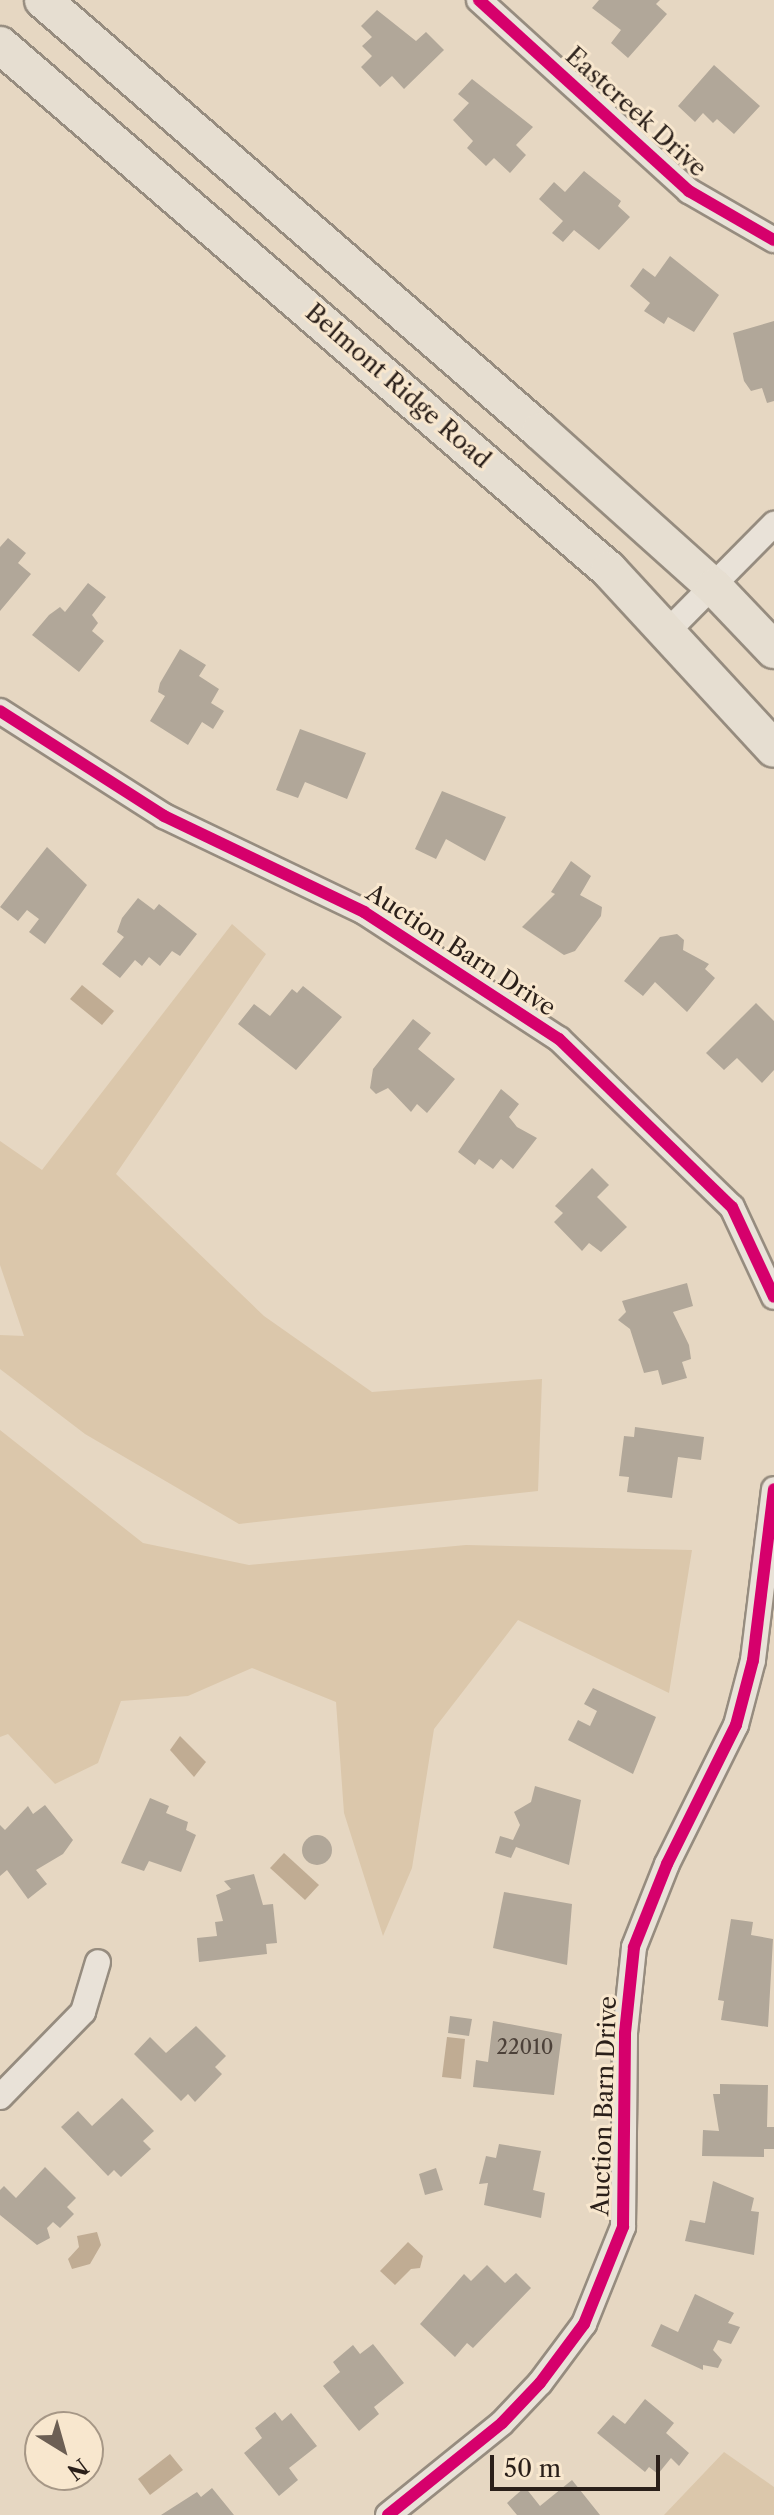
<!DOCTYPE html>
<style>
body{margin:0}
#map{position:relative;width:774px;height:2515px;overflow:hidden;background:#e6d7c2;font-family:"Libre Caslon Text",serif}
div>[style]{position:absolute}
.green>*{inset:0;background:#dbc7ab}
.water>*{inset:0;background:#c0ac93}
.building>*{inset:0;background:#b1a799}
.round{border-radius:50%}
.roads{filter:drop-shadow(2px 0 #968c7f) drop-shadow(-2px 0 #968c7f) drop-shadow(0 2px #968c7f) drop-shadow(0 -2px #968c7f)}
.street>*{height:24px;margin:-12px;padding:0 12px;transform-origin:12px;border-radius:12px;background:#e9e2d8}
.primary>*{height:36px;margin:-18px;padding:0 18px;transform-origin:18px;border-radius:18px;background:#e6ded1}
.cycleway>*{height:12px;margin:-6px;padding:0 6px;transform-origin:6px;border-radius:6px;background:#d6006c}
span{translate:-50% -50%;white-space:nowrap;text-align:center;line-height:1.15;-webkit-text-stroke:6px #f8e7ce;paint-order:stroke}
.number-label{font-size:20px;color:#4c4139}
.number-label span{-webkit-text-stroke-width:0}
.street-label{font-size:24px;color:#2a1f19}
.north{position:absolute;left:24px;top:2411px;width:80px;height:80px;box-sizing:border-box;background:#f8e7ce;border:2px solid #a69786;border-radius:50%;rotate:143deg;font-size:22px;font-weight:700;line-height:32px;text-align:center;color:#2a1f19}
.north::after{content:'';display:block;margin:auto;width:28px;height:36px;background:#6c5f54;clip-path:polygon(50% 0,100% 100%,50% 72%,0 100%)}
.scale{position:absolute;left:490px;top:2455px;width:170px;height:36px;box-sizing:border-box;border:4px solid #2a1f19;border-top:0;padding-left:10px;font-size:24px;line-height:28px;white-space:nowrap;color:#2a1f19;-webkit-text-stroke:6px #f8e7ce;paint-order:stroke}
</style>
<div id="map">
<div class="green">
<div style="clip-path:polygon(232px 924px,266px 954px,116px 1174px,264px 1316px,372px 1392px,542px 1379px,538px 1491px,239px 1524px,85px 1434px,0 1369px,0 1335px,24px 1336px,0 1265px,0 1141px,42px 1170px)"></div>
<div style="clip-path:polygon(0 1430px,143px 1543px,249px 1565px,466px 1545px,692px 1550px,669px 1693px,518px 1620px,434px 1729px,412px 1868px,383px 1936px,344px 1813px,336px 1702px,252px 1668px,188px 1696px,121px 1701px,98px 1763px,55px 1784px,8px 1734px,0 1737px)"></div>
<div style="clip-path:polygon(724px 2452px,774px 2487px,774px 2515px,664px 2515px)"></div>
</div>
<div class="water">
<div style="clip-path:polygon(82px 985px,114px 1011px,102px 1025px,70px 999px)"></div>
<div style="clip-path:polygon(180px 1736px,206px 1762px,194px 1777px,170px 1750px)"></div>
<div style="clip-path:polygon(284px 1853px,319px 1885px,305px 1900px,270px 1868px)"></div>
<div style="clip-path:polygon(447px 2037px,465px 2039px,461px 2079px,442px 2077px)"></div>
<div style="clip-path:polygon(97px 2232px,101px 2245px,90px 2264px,72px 2269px,68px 2259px,79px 2247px,77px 2236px)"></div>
<div style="clip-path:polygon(408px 2242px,423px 2256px,420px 2268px,411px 2269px,395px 2285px,380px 2271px)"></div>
<div style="clip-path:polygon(170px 2454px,183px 2470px,150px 2495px,138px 2479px)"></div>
</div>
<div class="building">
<div style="clip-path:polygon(599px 0,660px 0,656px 4px,667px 14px,628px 58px,611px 43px,621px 30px,592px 8px)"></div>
<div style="clip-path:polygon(377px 10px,416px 41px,426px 32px,444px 50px,404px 89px,392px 76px,380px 87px,361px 67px,372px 56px,362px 46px,372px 37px,361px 26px)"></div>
<div style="clip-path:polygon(714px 65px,760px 106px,734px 134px,717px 119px,713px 123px,703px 113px,695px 122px,678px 106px)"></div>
<div style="clip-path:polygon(472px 79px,533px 127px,516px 145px,526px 155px,510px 173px,494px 158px,486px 166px,467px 148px,473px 141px,453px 120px,469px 103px,458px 94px)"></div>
<div style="clip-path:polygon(584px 171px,621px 201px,618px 206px,630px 217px,599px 250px,574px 230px,563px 242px,552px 233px,563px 221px,539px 199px,554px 182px,565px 192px)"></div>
<div style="clip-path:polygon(670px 256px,719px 295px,694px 332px,668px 317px,664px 324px,644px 311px,650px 303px,630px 286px,643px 268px,655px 277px)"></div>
<div style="clip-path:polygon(774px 321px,774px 401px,767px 403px,762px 388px,751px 391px,744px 381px,733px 333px)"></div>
<div style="clip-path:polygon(8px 538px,26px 553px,18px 563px,31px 574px,0 611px,0 547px)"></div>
<div style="clip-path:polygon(88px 583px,106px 597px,92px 615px,98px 623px,92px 631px,104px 641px,79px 672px,32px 635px,49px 615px,60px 607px,65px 612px)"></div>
<div style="clip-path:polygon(180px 649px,206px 665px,199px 676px,219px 689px,211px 703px,224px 711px,213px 729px,202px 722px,188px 745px,150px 721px,165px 696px,158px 692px,160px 683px)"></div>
<div style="clip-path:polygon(300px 729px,366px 753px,347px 799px,305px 782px,298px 798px,276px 790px)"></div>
<div style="clip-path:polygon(442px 791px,506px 817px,485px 861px,446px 839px,436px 859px,415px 849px)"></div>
<div style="clip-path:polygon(47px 847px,87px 885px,45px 944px,29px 932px,39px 919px,27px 910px,18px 921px,0 907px)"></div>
<div style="clip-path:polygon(571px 861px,591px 876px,580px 895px,602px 907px,601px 916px,575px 951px,564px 955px,522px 927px,555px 894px,551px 892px)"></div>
<div style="clip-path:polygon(138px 898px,154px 910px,159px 904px,197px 934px,180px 956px,172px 951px,160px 966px,149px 957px,142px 966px,135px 960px,120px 978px,102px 964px,124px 937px,117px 932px,122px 918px)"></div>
<div style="clip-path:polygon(677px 934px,684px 940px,683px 950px,709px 964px,705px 969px,715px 978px,687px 1012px,655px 982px,643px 996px,624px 981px,660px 937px)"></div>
<div style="clip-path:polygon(303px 986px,342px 1017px,296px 1070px,238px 1024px,254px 1004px,270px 1016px,292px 989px,297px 993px)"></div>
<div style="clip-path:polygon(756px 1003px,774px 1021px,774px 1070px,762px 1083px,737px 1058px,724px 1070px,706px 1053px)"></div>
<div style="clip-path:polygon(413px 1019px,431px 1033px,418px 1049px,455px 1079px,427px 1113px,417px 1104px,411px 1112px,388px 1088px,376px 1094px,370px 1088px,373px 1069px)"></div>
<div style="clip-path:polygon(501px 1089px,519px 1104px,509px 1117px,517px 1127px,537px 1138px,513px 1169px,501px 1159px,493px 1169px,479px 1159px,475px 1165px,458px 1152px)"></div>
<div style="clip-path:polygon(592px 1168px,609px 1185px,597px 1197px,627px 1227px,601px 1252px,589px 1243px,582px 1251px,554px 1222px,563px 1213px,555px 1206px)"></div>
<div style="clip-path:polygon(687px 1283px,693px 1306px,673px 1312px,689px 1345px,691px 1359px,682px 1362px,687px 1378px,662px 1385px,658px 1370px,644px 1373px,630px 1329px,618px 1320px,626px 1312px,622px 1301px)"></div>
<div style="clip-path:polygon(635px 1427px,704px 1437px,701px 1460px,678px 1457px,672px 1498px,627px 1492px,629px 1477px,619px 1476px,624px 1436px,634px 1437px)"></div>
<div style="clip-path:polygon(593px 1688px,656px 1717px,633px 1774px,568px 1740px,578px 1720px,590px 1726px,597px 1711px,584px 1704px)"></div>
<div style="clip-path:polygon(535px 1786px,581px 1800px,569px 1865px,516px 1847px,511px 1858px,495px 1853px,500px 1836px,513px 1840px,520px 1825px,514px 1812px,531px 1802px)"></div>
<div style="clip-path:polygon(150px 1798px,169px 1806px,166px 1813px,188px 1822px,186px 1830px,196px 1835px,181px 1872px,149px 1861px,144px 1871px,121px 1863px)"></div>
<div style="clip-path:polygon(45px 1805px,73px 1840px,63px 1854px,36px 1870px,47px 1884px,28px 1899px,7px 1870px,0 1876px,0 1825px,5px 1830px,28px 1806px,33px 1814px)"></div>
<div class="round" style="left:302px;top:1835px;width:30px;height:30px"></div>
<div style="clip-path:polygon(254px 1874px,263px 1905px,273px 1904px,277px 1943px,266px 1944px,267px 1954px,199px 1962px,197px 1938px,217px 1936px,215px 1922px,223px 1921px,216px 1895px,231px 1889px,224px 1881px)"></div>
<div style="clip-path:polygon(504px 1892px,572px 1904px,567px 1965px,493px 1948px)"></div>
<div style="clip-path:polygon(731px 1919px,753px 1922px,751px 1935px,773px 1939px,768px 2027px,721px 2020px,724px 2001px,718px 2000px)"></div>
<div style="clip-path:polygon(450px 2016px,472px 2019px,469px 2036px,448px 2033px)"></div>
<div style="clip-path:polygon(493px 2021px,562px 2034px,554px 2095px,473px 2087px,476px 2060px,488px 2062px)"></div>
<div style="clip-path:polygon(196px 2026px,226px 2056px,215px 2067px,222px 2074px,195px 2102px,188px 2094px,181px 2101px,134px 2054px,150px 2037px,166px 2053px)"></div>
<div style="clip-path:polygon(720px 2084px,768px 2085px,767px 2127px,774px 2127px,774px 2149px,764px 2149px,764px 2157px,702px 2156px,703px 2130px,719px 2131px,713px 2094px,720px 2094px)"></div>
<div style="clip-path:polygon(122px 2098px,154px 2131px,143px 2141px,151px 2149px,121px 2177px,114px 2170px,108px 2176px,61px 2127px,78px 2111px,92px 2126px)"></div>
<div style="clip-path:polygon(499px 2144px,541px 2151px,533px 2190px,545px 2193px,541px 2218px,484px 2205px,488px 2183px,479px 2184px,486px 2156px,496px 2158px)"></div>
<div style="clip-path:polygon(45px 2167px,76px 2198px,67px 2207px,74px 2214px,60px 2228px,53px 2222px,47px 2228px,50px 2238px,37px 2245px,0 2215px,0 2190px,4px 2186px,16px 2198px)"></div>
<div style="clip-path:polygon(436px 2168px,443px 2190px,425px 2195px,419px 2174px)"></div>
<div style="clip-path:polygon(713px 2181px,754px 2198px,751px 2211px,759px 2212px,754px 2255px,685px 2241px,690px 2220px,705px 2223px)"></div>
<div style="clip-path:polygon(487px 2265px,505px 2283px,516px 2273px,531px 2288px,473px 2348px,467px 2343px,455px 2357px,420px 2324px,464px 2274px,471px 2281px)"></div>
<div style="clip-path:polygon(695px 2294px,734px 2313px,728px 2323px,740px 2327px,731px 2344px,718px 2340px,713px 2350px,722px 2360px,718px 2368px,703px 2365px,703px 2370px,651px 2346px,661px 2324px,678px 2332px)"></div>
<div style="clip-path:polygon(373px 2344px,404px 2383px,374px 2407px,379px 2414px,359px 2431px,323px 2386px,340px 2372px,333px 2362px,353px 2345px,360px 2354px)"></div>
<div style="clip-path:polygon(645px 2399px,674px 2423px,666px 2433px,689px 2453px,679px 2466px,671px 2458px,658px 2474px,649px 2467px,645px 2472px,597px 2433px,613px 2415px,625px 2424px)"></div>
<div style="clip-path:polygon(275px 2412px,282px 2421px,291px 2413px,317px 2446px,289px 2468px,298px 2480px,279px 2496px,244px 2453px,262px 2438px,255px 2428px)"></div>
<div style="clip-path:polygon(572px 2480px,600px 2515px,517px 2515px,507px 2503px,525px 2487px,540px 2506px)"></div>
<div style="clip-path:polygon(212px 2488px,234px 2515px,161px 2515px,197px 2492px,201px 2497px)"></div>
</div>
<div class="roads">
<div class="street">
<div style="left:479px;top:0;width:284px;rotate:42.3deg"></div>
<div style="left:689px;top:191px;width:98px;rotate:30deg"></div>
<div style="left:668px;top:631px;width:151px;rotate:-45.3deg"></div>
<div style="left:0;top:711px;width:195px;rotate:32.6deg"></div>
<div style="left:164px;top:816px;width:222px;rotate:25.6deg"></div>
<div style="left:364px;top:912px;width:233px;rotate:33.1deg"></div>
<div style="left:559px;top:1039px;width:241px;rotate:44.2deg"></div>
<div style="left:732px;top:1207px;width:99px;rotate:65deg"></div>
<div style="left:0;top:2097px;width:119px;rotate:-45.7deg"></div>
<div style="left:83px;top:2012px;width:52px;rotate:-73.3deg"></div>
<div style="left:388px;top:2515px;width:146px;rotate:-38.9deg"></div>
<div style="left:502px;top:2423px;width:55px;rotate:-46.5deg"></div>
<div style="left:540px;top:2383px;width:74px;rotate:-53.3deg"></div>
<div style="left:584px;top:2324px;width:105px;rotate:-68.1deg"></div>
<div style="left:623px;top:2227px;width:194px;rotate:-89.4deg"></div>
<div style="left:625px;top:2033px;width:86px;rotate:-84deg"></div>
<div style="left:634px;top:1947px;width:89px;rotate:-68.3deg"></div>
<div style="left:667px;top:1864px;width:155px;rotate:-63.6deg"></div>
<div style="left:736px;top:1725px;width:67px;rotate:-75.3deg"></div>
<div style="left:753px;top:1660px;width:172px;rotate:-83deg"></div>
</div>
<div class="primary">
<div style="left:43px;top:0;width:658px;rotate:40.93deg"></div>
<div style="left:540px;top:431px;width:234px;rotate:41.9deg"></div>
<div style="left:714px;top:587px;width:87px;rotate:46.4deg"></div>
<div style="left:0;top:45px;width:804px;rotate:40.76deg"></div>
<div style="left:609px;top:570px;width:243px;rotate:47.3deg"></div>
</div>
</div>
<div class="cycleway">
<div style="left:479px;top:0;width:284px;rotate:42.3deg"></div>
<div style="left:689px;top:191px;width:98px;rotate:30deg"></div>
<div style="left:0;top:711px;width:195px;rotate:32.6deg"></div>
<div style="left:164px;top:816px;width:222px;rotate:25.6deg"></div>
<div style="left:364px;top:912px;width:233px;rotate:33.1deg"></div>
<div style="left:559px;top:1039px;width:241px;rotate:44.2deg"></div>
<div style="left:732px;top:1207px;width:99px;rotate:65deg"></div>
<div style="left:388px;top:2515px;width:146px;rotate:-38.9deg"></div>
<div style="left:502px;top:2423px;width:55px;rotate:-46.5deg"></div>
<div style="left:540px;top:2383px;width:74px;rotate:-53.3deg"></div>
<div style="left:584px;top:2324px;width:105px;rotate:-68.1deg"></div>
<div style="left:623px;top:2227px;width:194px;rotate:-89.4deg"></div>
<div style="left:625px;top:2033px;width:86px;rotate:-84deg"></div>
<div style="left:634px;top:1947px;width:89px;rotate:-68.3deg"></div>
<div style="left:667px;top:1864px;width:155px;rotate:-63.6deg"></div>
<div style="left:736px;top:1725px;width:67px;rotate:-75.3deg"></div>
<div style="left:753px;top:1660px;width:172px;rotate:-83deg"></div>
</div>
<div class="number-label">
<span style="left:525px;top:2047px">22010</span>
</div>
<div class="street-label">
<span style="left:636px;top:112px;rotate:42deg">Eastcreek Drive</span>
<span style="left:398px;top:386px;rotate:41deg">Belmont Ridge Road</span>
<span style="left:461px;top:950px;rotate:33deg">Auction Barn Drive</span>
<span style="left:604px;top:2106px;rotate:-88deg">Auction Barn Drive</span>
</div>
<div class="north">N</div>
<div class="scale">50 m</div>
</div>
